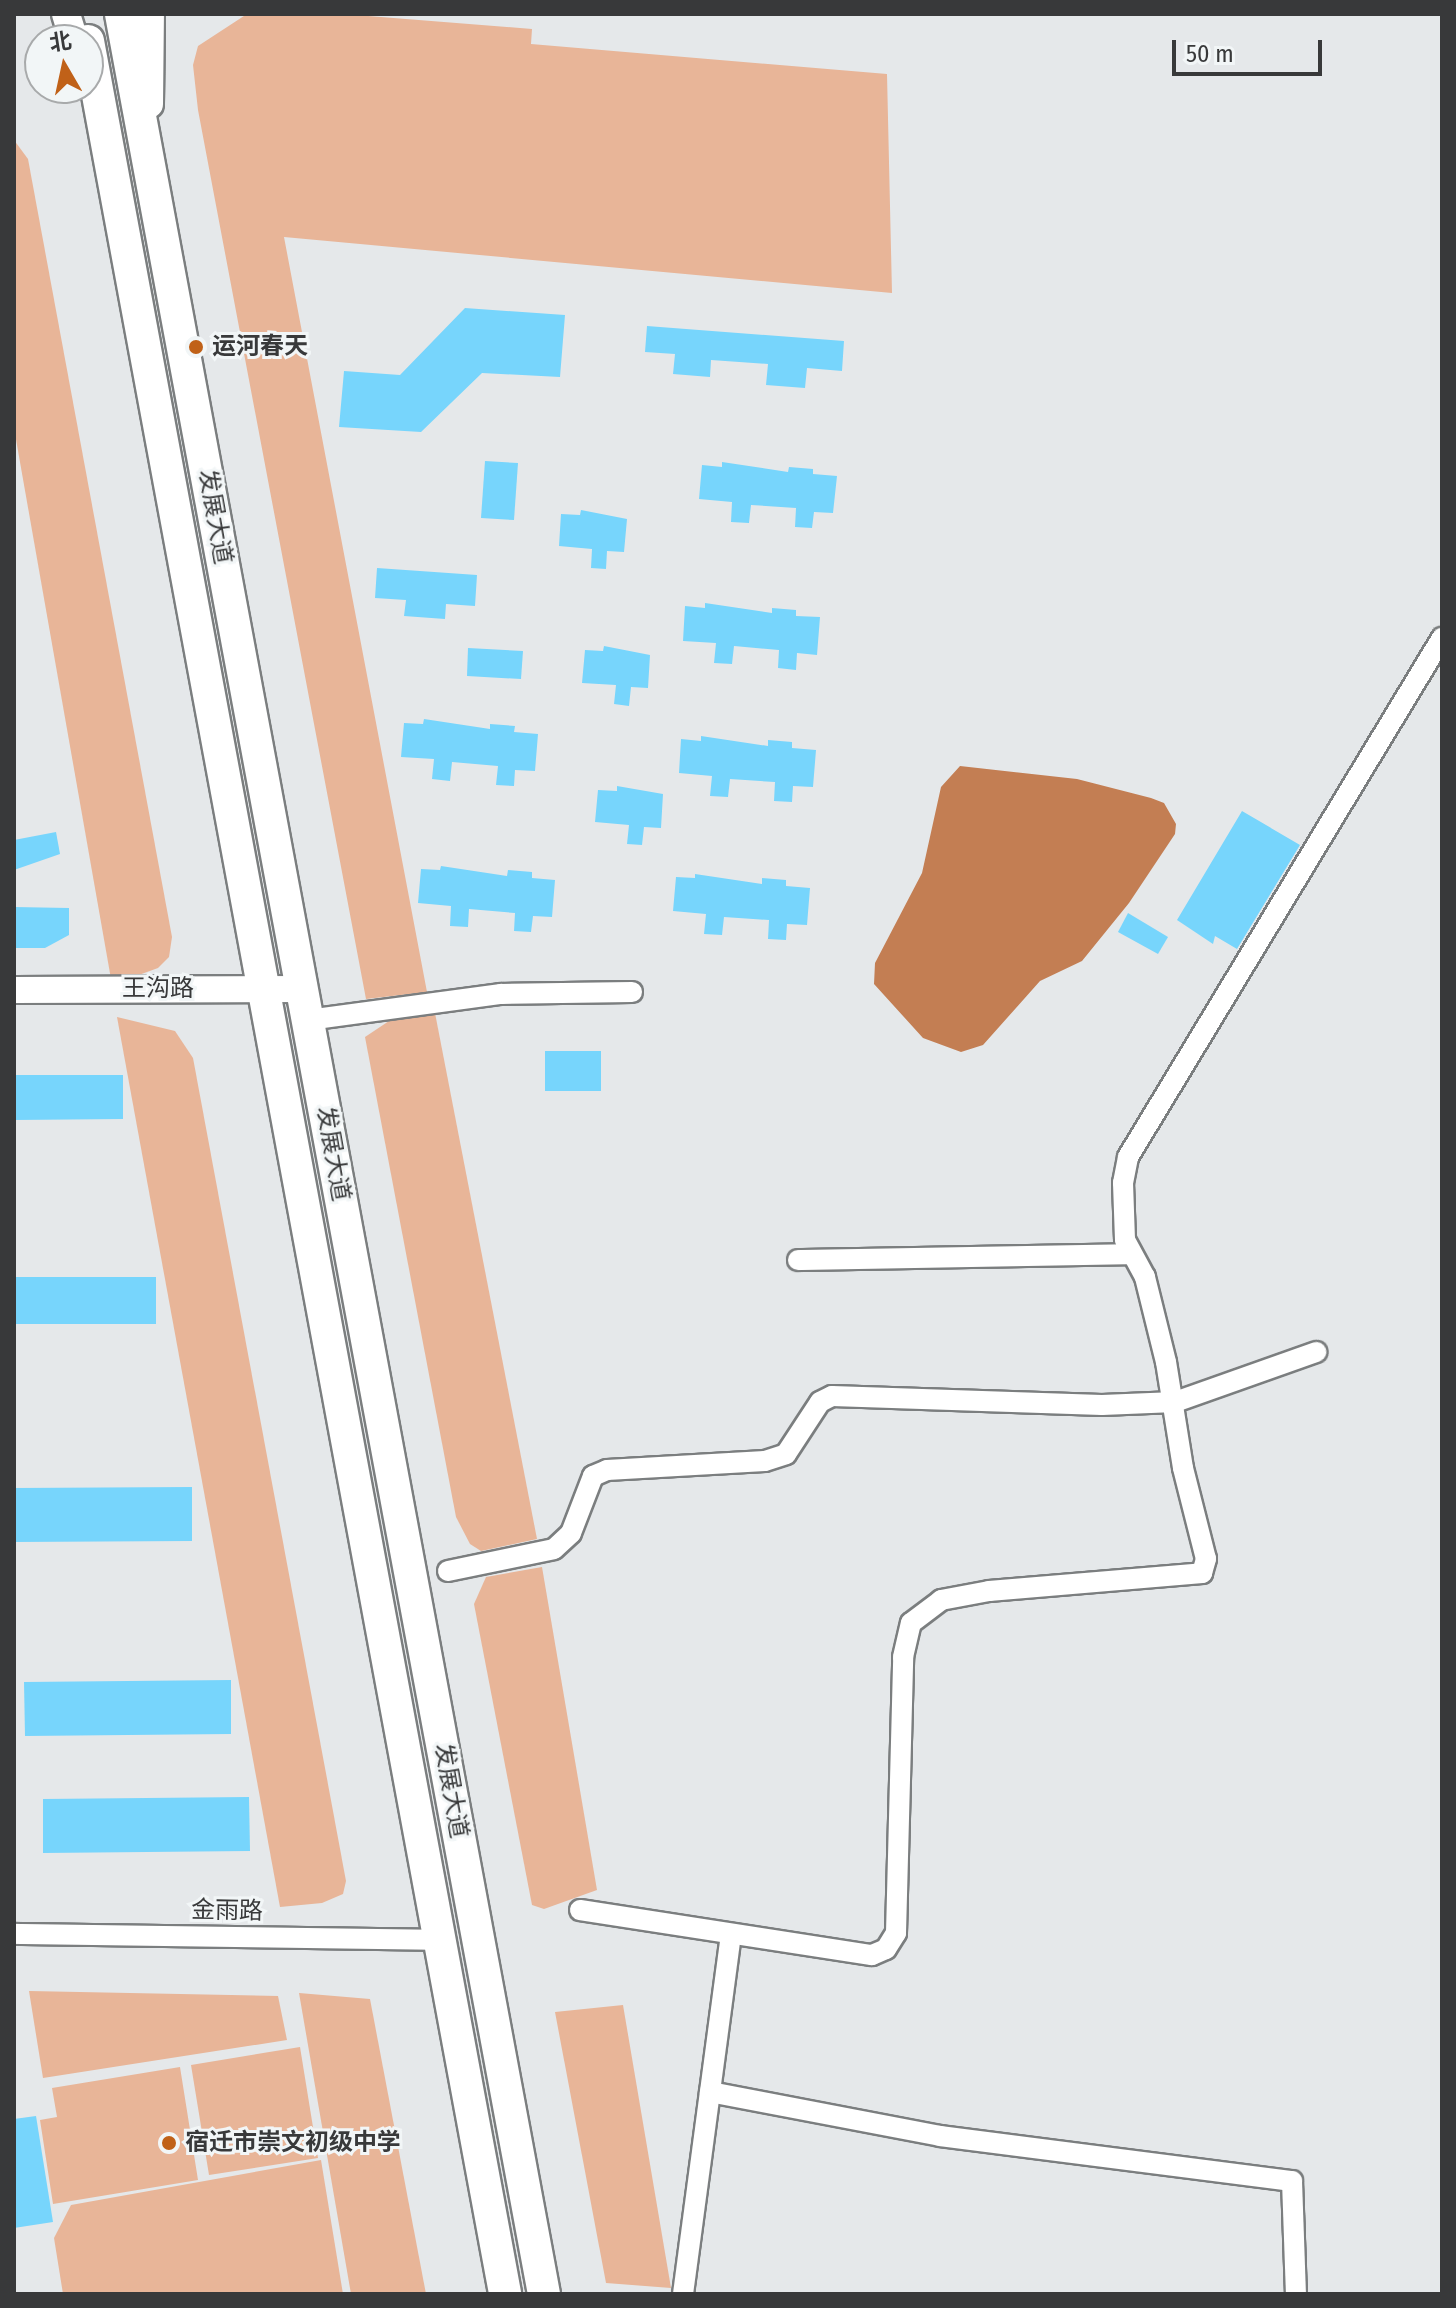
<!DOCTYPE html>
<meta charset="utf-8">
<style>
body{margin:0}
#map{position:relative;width:1456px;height:2308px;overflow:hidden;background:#e5e8ea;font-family:"Fira Sans Condensed","Noto Sans SC",sans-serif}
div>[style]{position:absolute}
.green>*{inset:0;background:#e8b598}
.water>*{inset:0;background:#c37e53}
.building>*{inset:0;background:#77d5fc}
.roads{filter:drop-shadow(2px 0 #7b7e7f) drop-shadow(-2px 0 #7b7e7f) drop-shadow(0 2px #7b7e7f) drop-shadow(0 -2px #7b7e7f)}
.minor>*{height:20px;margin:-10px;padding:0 10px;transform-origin:10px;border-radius:10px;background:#fff}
.tertiary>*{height:26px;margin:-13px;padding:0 13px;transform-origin:13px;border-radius:13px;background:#fff}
.secondary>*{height:28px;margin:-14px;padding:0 14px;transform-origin:14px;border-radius:14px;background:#fff}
.primary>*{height:32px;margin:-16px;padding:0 16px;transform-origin:16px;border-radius:16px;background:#fff}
.dots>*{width:22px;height:22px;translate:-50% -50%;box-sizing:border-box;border:4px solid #f2f6f7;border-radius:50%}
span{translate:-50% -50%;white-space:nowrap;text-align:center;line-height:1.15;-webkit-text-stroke:6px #f2f6f7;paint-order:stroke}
.poi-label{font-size:24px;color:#38393a;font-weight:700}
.left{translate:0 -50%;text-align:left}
.street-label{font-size:24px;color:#38393a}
.frame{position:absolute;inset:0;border:16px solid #38393a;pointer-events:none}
.north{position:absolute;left:24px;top:24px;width:80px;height:80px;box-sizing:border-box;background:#f2f6f7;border:2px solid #a8aaab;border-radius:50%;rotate:351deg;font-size:22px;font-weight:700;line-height:32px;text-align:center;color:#38393a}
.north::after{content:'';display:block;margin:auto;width:28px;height:36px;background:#c06118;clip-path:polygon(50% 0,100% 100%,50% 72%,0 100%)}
.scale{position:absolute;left:1172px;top:40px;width:150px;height:36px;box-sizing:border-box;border:4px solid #38393a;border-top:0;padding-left:10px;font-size:24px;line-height:28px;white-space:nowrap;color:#38393a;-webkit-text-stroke:6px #f2f6f7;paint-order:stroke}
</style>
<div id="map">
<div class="green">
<div style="clip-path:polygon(247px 14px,343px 14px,532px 29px,531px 44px,887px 74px,892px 293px,284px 237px,427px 992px,366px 999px,198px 110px,193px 65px,198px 46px)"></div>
<div style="clip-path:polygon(14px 140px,28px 159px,172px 937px,169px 957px,158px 968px,125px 980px,111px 979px,14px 428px)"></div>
<div style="clip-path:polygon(435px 1013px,537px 1539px,481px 1551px,470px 1544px,456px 1517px,365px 1037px,389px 1021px)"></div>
<div style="clip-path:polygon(117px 1017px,175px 1031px,193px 1058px,346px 1881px,343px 1894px,322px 1903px,280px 1907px)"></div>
<div style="clip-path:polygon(542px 1567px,597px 1890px,544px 1909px,532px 1905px,474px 1604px,486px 1577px)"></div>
<div style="clip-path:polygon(29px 1991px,278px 1996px,287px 2040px,43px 2078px)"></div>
<div style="clip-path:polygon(299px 1993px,370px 1999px,426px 2294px,351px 2294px)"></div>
<div style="clip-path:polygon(623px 2005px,671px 2288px,606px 2283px,555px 2012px)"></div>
<div style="clip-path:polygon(300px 2047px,318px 2158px,209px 2175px,191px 2065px)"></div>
<div style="clip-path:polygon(180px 2067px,198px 2180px,53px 2204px,40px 2120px,57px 2117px,52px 2088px)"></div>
<div style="clip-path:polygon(321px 2160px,343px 2294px,63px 2294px,54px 2238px,71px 2205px)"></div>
</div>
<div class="water">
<div style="clip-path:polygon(960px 766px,1077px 779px,1151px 798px,1164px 803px,1176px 824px,1175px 834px,1129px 903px,1082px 961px,1040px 981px,983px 1045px,961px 1052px,923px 1038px,874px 984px,875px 963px,922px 873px,941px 787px)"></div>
</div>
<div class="building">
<div style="clip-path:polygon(465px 308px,565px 315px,560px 377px,482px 373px,421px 432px,339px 427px,344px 371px,400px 375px)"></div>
<div style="clip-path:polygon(647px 326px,844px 341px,842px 371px,807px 368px,805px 388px,766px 385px,768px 364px,711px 360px,710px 377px,673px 374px,675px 354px,645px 352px)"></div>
<div style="clip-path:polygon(485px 461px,518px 463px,514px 520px,481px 518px)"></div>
<div style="clip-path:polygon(722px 462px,788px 472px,789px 467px,813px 469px,813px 474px,837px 476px,833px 513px,814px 512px,812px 528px,795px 527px,796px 508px,751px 505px,749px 523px,731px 522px,732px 502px,699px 499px,702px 465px,722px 467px)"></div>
<div style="clip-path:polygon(581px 510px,627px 519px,624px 552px,607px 551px,606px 569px,591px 568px,592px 549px,559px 546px,561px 514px,580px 515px)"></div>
<div style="clip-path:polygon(377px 568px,477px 575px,475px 606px,446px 604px,445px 619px,404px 616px,406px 600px,375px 598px)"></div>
<div style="clip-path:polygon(705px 603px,772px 613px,772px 608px,796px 610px,796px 616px,820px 617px,817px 655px,797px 653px,796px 670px,778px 668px,779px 650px,734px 646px,732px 664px,714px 663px,716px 643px,683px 641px,685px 606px,705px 608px)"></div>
<div style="clip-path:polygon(604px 646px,650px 655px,648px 688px,631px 687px,629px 706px,614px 704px,616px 685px,582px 683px,585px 650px,603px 651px)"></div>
<div style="clip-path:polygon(468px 648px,523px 651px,521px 679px,467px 676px)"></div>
<div style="clip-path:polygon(424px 719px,490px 729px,490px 724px,515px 726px,514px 732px,538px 734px,535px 771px,515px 770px,514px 786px,496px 785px,498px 766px,452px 762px,450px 781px,432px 779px,434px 759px,401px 757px,404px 723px,423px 724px)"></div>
<div style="clip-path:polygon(701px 736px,768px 746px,768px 740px,792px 742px,792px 748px,816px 750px,813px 787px,793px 786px,792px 802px,774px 801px,775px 782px,730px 779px,728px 797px,710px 796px,712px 776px,679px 773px,681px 739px,701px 741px)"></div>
<div style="clip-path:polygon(617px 786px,663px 794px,661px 828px,644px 827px,642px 845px,627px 844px,629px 825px,595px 822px,598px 790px,617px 791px)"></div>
<div style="clip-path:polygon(1242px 811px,1300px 845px,1237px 949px,1215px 936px,1213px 944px,1177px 920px)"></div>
<div style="clip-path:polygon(56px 832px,60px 854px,14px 870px,14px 840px)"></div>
<div style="clip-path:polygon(441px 866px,507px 876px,508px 870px,532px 872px,532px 878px,555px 880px,552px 917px,533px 916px,531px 932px,514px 931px,515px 913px,469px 909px,468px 927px,450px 926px,451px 906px,418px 903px,421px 869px,440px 870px)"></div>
<div style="clip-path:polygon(695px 874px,762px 884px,762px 878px,786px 880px,786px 886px,810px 888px,807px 925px,787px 924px,786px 940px,768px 939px,769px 920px,724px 917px,722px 935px,704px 934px,706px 914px,673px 911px,676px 877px,695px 878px)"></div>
<div style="clip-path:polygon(14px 907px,69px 908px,69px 935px,45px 948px,14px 948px)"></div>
<div style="clip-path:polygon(1128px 913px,1168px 937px,1158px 954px,1118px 932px)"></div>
<div style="clip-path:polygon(545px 1051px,601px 1051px,601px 1091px,545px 1091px)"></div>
<div style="clip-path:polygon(14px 1075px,123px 1075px,123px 1119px,14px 1120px)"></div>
<div style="clip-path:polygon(14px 1277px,156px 1277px,156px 1324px,14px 1324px)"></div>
<div style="clip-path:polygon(192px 1487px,192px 1541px,14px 1542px,14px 1488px)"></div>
<div style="clip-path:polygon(231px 1680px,231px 1734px,25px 1736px,24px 1682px)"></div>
<div style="clip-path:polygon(249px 1797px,250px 1851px,43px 1853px,43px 1799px)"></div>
<div style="clip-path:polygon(36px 2116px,53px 2222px,14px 2228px,14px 2119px)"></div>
</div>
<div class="roads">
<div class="minor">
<div style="left:308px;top:1020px;width:195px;rotate:-7.7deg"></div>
<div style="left:501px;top:994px;width:131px;rotate:-0.9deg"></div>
<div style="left:798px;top:1260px;width:332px;rotate:-1deg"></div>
<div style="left:448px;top:1571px;width:108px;rotate:-11.7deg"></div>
<div style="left:554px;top:1549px;width:23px;rotate:-43deg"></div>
<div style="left:571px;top:1533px;width:61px;rotate:-68.9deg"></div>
<div style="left:593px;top:1476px;width:15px;rotate:-23deg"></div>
<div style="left:607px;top:1470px;width:158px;rotate:-3.3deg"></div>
<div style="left:765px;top:1461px;width:22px;rotate:-18deg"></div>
<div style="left:786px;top:1454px;width:62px;rotate:-56.8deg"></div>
<div style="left:820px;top:1402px;width:13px;rotate:-27deg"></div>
<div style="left:832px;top:1396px;width:270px;rotate:1.9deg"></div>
<div style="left:1102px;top:1405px;width:73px;rotate:-2.4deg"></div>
<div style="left:1175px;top:1402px;width:150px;rotate:-19.5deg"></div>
<div style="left:580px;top:1910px;width:295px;rotate:8.8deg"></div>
<div style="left:872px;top:1955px;width:15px;rotate:-23deg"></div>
<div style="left:886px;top:1949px;width:19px;rotate:-58deg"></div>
<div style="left:896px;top:1933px;width:276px;rotate:-88.5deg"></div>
<div style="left:903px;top:1657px;width:35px;rotate:-77deg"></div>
<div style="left:911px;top:1623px;width:38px;rotate:-37deg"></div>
<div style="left:941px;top:1600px;width:49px;rotate:-10.6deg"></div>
<div style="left:989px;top:1591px;width:214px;rotate:-4.8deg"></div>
<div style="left:1202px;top:1573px;width:15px;rotate:-74deg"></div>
<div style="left:1206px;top:1559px;width:94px;rotate:-104.2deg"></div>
<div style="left:1183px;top:1468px;width:107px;rotate:-99.1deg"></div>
<div style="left:1166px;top:1362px;width:88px;rotate:-103.9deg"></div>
<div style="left:1145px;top:1277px;width:42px;rotate:-118.4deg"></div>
<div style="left:1125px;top:1240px;width:57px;rotate:-92deg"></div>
<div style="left:1123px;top:1183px;width:26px;rotate:-79deg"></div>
<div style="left:1128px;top:1157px;width:607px;rotate:-58.83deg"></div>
<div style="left:14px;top:1934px;width:425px;rotate:0.8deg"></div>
<div style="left:710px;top:2092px;width:234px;rotate:10.8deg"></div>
<div style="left:940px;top:2136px;width:355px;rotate:7.3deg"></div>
<div style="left:1292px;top:2181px;width:113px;rotate:88deg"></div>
<div style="left:683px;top:2294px;width:363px;rotate:-82.4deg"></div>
</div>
<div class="tertiary">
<div style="left:14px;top:990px;width:288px;rotate:-0.2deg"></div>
</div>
<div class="secondary">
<div style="left:66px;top:14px;width:27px;rotate:73deg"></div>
<div style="left:149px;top:104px;width:90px;rotate:-89.4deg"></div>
</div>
<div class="primary">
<div style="left:121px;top:14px;width:2319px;rotate:79.49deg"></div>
<div style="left:88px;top:41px;width:2291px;rotate:79.51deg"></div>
</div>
</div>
<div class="dots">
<div style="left:196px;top:347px;background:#c06118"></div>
<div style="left:169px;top:2143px;background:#c06118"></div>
</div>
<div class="poi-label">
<span class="left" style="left:212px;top:347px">运河春天</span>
<span class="left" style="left:185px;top:2143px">宿迁市崇文初级中学</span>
</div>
<div class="street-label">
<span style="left:215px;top:517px;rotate:80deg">发展大道</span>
<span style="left:158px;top:989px">王沟路</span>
<span style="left:333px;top:1154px;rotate:80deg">发展大道</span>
<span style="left:451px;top:1791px;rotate:80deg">发展大道</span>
<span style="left:227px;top:1911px;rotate:1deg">金雨路</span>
</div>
<div class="frame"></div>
<div class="north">北</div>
<div class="scale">50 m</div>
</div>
